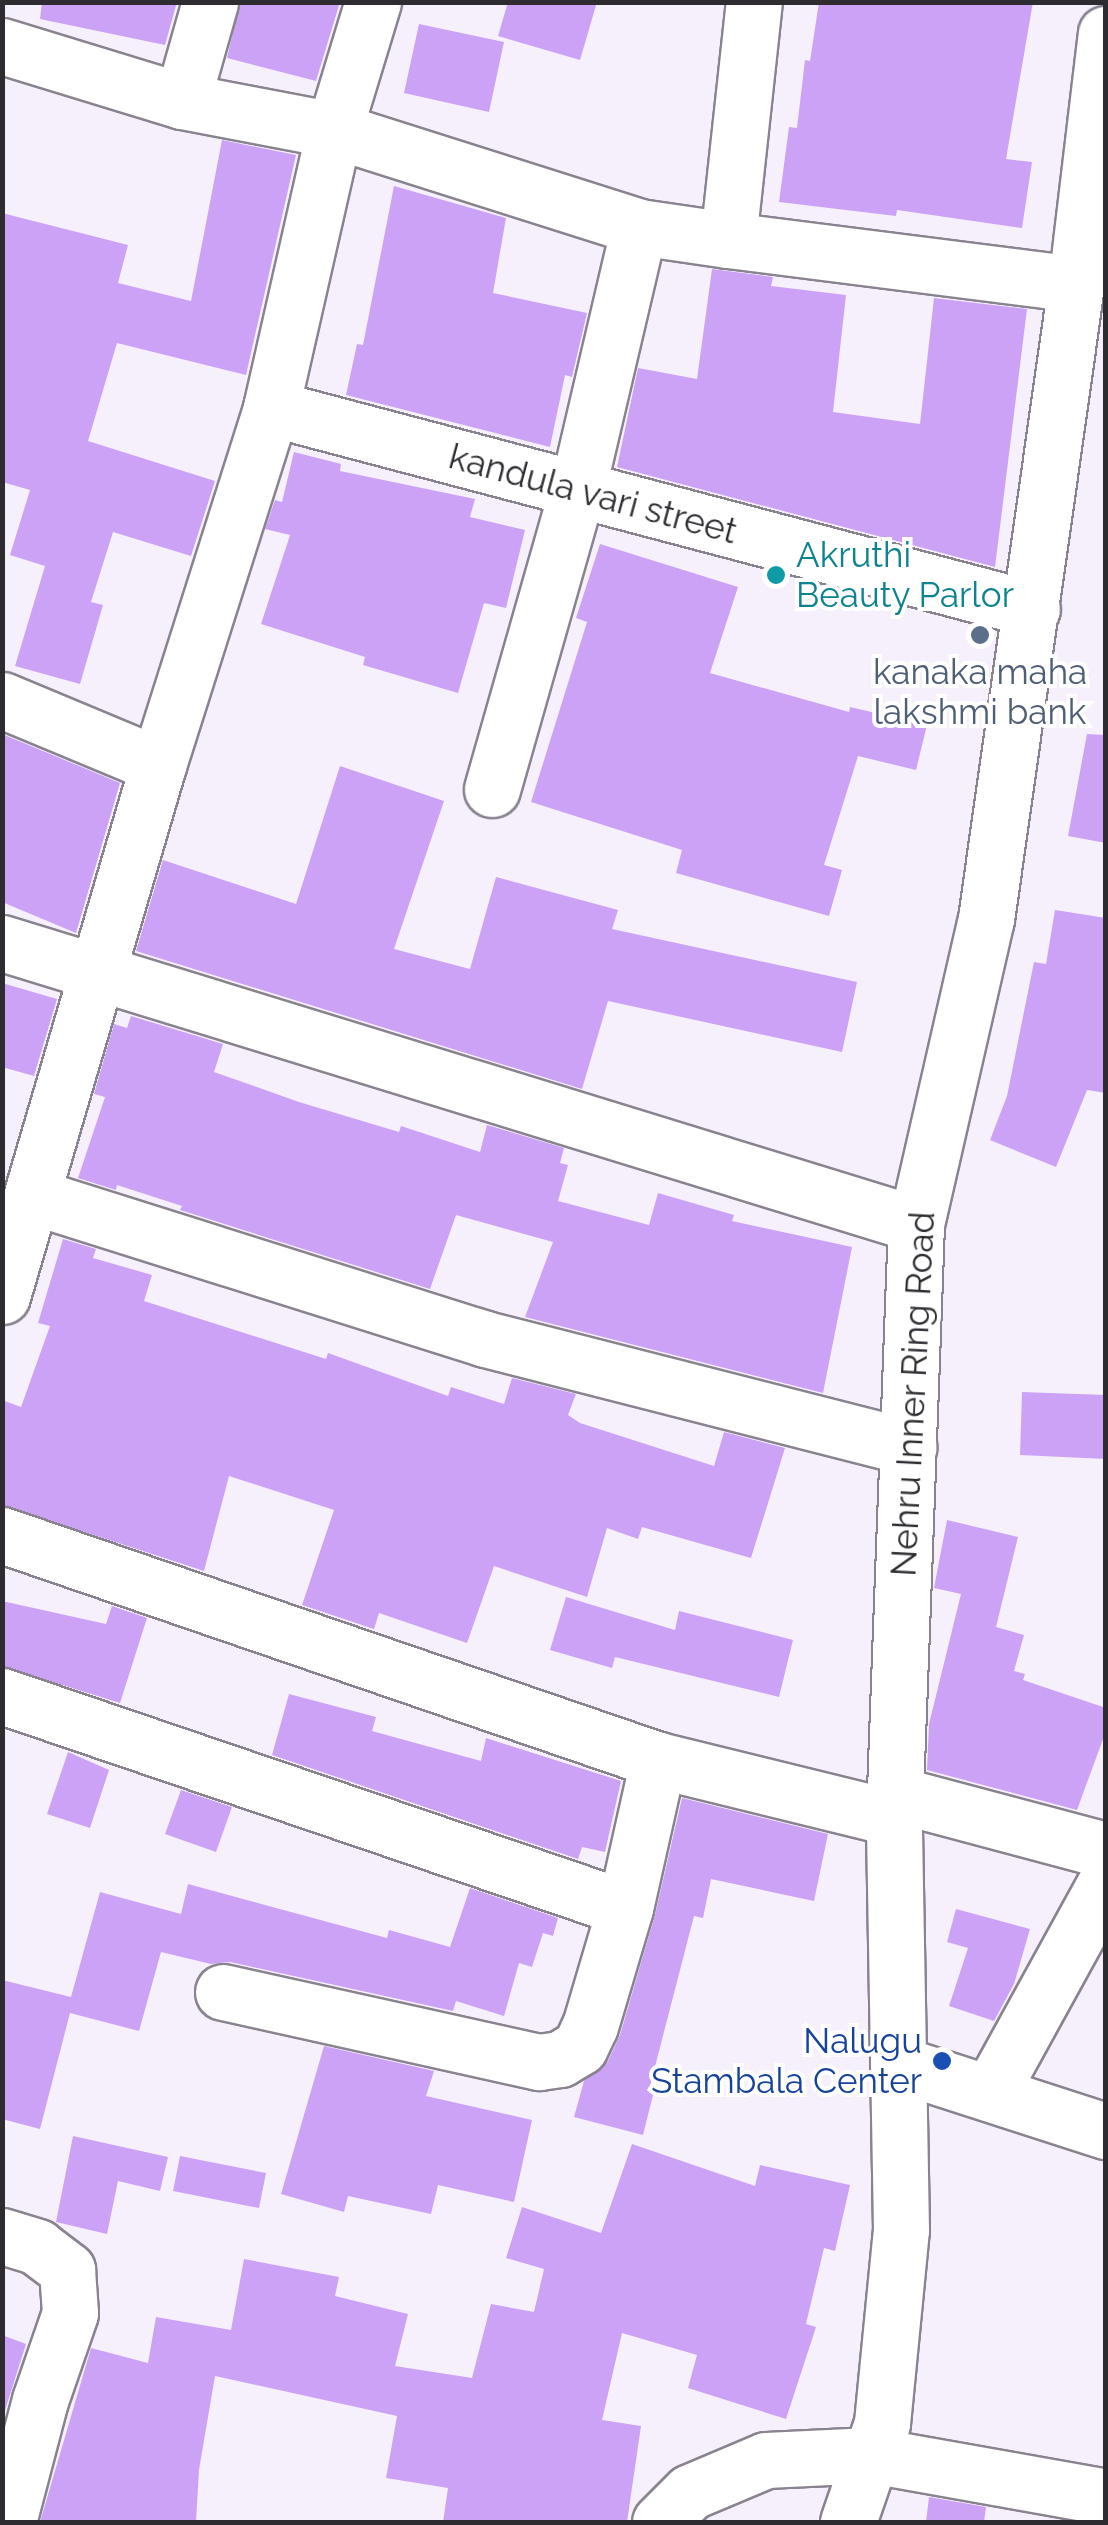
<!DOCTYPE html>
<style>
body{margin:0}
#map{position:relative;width:1108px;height:2525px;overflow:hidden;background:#f6f0fd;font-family:Raleway,sans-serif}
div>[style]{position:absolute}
.building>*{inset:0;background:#cca2f6}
.roads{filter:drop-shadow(2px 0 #89838f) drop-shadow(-2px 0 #89838f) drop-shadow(0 2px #89838f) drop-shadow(0 -2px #89838f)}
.minor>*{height:55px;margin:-27.5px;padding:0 27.5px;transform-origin:27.5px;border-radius:27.5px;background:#fff}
.dots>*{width:28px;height:28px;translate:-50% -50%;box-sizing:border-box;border:5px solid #fff;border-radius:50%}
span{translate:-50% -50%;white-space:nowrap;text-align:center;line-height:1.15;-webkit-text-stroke:8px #fff;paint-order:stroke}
.street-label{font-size:35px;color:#2e2c31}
.culture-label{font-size:35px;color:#0d838f}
.left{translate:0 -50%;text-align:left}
.service-label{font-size:35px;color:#4e5e75}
.transit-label{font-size:35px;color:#164399}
.right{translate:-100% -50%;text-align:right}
.frame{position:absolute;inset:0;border:5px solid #2e2c31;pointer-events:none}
</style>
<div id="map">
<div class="building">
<div style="clip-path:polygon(42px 2px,177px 2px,165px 45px,40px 19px)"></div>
<div style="clip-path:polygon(240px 2px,340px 2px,316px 81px,227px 58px)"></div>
<div style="clip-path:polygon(508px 2px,597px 2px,580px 60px,498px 36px)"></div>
<div style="clip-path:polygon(819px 2px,1033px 2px,1006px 159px,1032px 162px,1022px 228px,897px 210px,896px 216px,779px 202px,789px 127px,797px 128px,805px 60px,810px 61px)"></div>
<div style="clip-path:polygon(419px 24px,504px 42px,489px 112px,404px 93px)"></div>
<div style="clip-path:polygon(222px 140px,296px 155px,246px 375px,117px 343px,88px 441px,215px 481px,191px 556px,113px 532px,91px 602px,103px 605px,80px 684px,15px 666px,45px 566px,10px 555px,30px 490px,2px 482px,2px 213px,128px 245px,118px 283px,191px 301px)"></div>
<div style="clip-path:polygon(394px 186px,506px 218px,493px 293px,587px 313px,572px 377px,565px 375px,550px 447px,346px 395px,357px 344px,363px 345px)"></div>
<div style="clip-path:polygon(712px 269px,773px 277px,771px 286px,846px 295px,833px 412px,920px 424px,934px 298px,1027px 309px,995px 567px,617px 467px,638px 368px,697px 379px)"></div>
<div style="clip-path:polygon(294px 452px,341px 464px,340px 471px,475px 499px,470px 517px,525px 530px,506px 608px,484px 603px,458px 693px,363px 665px,365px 657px,261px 624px,290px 535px,265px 529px,275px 500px,282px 502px)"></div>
<div style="clip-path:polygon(600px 544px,738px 587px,710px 673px,849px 712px,850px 707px,927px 725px,916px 770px,858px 756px,824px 865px,842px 870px,829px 916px,676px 873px,682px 850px,531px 802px,587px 622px,576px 618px)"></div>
<div style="clip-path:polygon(2px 734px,120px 783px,76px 933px,2px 902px)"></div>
<div style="clip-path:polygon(1087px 734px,1106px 735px,1106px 843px,1068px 836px)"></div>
<div style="clip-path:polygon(340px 766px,444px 801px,394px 949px,470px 969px,496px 877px,618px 910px,612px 929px,857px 982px,842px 1052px,608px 1001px,582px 1089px,136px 951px,163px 860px,296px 904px)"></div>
<div style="clip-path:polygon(1055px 910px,1106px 918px,1106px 1093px,1087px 1090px,1056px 1167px,990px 1140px,1007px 1096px,1034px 962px,1046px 964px)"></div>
<div style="clip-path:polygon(2px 983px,57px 999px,34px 1076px,2px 1067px)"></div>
<div style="clip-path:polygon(131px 1016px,223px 1044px,214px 1072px,299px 1102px,399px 1132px,401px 1126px,480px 1152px,487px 1125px,564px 1148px,560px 1163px,568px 1165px,558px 1201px,649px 1225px,658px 1193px,734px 1215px,732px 1221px,852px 1247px,823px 1393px,525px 1317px,553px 1242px,456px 1215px,430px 1289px,180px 1210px,182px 1206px,117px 1185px,116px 1190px,78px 1178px,105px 1097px,94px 1094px,114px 1024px,127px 1028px)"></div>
<div style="clip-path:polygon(63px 1239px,96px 1249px,93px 1258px,152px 1275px,144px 1301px,326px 1359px,328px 1353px,448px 1396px,451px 1387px,504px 1404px,512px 1378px,576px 1394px,568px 1415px,580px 1423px,714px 1466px,724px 1432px,785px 1448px,751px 1558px,642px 1527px,638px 1539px,607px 1528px,587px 1597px,494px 1566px,467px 1643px,379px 1613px,374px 1629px,302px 1605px,334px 1510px,229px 1476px,204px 1571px,2px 1505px,2px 1400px,21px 1407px,50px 1326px,38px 1323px)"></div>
<div style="clip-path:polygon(1022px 1392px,1106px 1395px,1106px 1459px,1020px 1455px)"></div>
<div style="clip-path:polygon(947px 1520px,1018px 1537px,996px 1627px,1024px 1635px,1014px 1671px,1025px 1674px,1023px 1680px,1106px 1708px,1106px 1731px,1077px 1810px,927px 1770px,929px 1724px,961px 1594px,934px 1588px)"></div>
<div style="clip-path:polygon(566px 1597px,675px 1630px,679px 1611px,793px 1640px,779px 1697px,615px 1657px,612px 1668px,550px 1650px)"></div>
<div style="clip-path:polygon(2px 1601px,106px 1624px,112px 1606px,147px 1618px,120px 1703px,2px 1666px)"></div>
<div style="clip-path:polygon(289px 1694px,376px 1717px,372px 1731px,481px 1761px,486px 1738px,621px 1781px,605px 1852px,582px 1847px,578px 1859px,272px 1755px)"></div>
<div style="clip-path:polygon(68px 1752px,109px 1770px,90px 1828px,47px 1814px)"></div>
<div style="clip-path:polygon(181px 1790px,232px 1807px,216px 1852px,165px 1834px)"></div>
<div style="clip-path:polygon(682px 1798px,828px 1834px,814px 1901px,711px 1879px,703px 1918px,694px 1916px,650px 2086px,655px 2087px,643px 2135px,574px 2117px,584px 2081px,608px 2061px,620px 2035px,655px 1915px)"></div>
<div style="clip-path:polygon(188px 1884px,387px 1938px,389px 1930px,450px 1947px,470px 1888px,558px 1918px,553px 1936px,543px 1933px,532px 1967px,519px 1963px,504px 2016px,456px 2001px,453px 2011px,230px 1962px,211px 1964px,161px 1952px,139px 2031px,70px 2013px,40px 2129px,2px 2119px,2px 1980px,71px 1997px,100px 1892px,181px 1914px)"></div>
<div style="clip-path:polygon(956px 1909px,1030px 1929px,1014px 1984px,994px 2021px,949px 2006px,968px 1948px,947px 1942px)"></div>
<div style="clip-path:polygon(324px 2046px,434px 2071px,426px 2096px,532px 2120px,514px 2202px,438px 2185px,431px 2214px,348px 2196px,344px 2212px,281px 2194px)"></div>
<div style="clip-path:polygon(73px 2136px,168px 2157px,160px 2191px,118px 2181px,107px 2234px,56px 2222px)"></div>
<div style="clip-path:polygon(632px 2144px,755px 2186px,760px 2165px,850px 2185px,835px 2251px,824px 2248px,806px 2324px,816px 2327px,786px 2419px,688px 2388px,697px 2355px,622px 2333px,602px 2420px,641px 2426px,627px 2522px,443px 2522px,448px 2488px,386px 2478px,397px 2416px,215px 2376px,199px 2470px,196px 2522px,40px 2522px,91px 2348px,148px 2363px,156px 2317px,231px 2330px,244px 2259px,339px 2277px,335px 2296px,408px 2314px,395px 2366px,472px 2378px,491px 2304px,534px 2312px,544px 2269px,506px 2258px,522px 2207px,601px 2233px)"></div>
<div style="clip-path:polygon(180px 2156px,266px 2173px,259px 2208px,173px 2191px)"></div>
<div style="clip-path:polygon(2px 2335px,26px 2344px,2px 2420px)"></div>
<div style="clip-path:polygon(929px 2497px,986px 2507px,984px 2522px,926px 2522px)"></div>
</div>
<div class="roads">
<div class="minor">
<div style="left:2px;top:46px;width:188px;rotate:17deg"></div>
<div style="left:182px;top:101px;width:155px;rotate:10.8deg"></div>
<div style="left:334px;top:130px;width:320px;rotate:17.6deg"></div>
<div style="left:639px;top:227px;width:90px;rotate:8.3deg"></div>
<div style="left:728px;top:240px;width:239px;rotate:-83.8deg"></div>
<div style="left:182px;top:101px;width:103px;rotate:-74.2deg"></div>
<div style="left:728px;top:240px;width:351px;rotate:7.2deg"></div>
<div style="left:271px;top:408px;width:787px;rotate:14.8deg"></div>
<div style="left:2px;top:700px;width:169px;rotate:22.6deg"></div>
<div style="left:492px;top:789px;width:310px;rotate:-74.1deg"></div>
<div style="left:577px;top:491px;width:271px;rotate:-76.8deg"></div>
<div style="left:2px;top:943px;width:956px;rotate:17.09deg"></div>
<div style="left:32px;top:1196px;width:475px;rotate:17.5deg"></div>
<div style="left:485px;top:1339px;width:437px;rotate:14.3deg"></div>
<div style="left:2px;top:1296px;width:553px;rotate:-73.63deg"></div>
<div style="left:158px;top:765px;width:374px;rotate:-72.4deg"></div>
<div style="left:271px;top:408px;width:285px;rotate:-77.2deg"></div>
<div style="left:334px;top:130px;width:134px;rotate:-73.1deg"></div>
<div style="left:2px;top:1535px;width:694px;rotate:18.93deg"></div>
<div style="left:658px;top:1760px;width:243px;rotate:13.8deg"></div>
<div style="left:2px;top:1696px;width:658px;rotate:18.79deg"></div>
<div style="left:895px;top:1794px;width:218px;rotate:14.9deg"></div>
<div style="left:223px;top:1992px;width:324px;rotate:12.5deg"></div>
<div style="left:539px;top:2062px;width:21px;rotate:-8deg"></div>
<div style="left:560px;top:2059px;width:23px;rotate:-31deg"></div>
<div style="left:580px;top:2047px;width:23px;rotate:-65deg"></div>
<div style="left:590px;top:2026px;width:123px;rotate:-73.5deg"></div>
<div style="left:625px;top:1908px;width:152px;rotate:-77.4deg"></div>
<div style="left:898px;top:2064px;width:219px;rotate:17.9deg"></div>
<div style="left:990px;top:2093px;width:241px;rotate:-61.2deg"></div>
<div style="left:2px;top:2236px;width:37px;rotate:17deg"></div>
<div style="left:37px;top:2247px;width:38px;rotate:37deg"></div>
<div style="left:67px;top:2270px;width:43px;rotate:86deg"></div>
<div style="left:70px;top:2313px;width:92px;rotate:109deg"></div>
<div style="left:40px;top:2400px;width:126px;rotate:104.7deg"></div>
<div style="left:660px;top:2522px;width:42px;rotate:-45deg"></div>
<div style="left:690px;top:2492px;width:82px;rotate:-22.8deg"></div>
<div style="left:766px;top:2460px;width:105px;rotate:-2.7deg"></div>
<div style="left:871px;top:2455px;width:239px;rotate:10.1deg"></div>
<div style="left:848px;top:2522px;width:105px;rotate:-71deg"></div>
<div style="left:882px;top:2423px;width:194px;rotate:-84.4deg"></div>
<div style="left:901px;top:2230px;width:412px;rotate:-91deg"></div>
<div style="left:894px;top:1818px;width:594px;rotate:-87.88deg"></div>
<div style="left:916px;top:1224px;width:313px;rotate:-77.1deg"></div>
<div style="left:986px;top:919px;width:641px;rotate:-81.93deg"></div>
<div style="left:1076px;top:284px;width:252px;rotate:-83.2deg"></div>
</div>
</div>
<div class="dots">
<div style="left:776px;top:575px;background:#0f9aa8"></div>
<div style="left:980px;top:635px;background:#5c6f8a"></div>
<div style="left:942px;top:2061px;background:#1a4fb4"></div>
</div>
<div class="street-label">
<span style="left:593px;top:494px;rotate:15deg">kandula vari street</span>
<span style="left:913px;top:1394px;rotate:-87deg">Nehru Inner Ring Road</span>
</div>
<div class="culture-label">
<span class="left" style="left:796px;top:575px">Akruthi<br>Beauty Parlor</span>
</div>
<div class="service-label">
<span style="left:980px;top:692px">kanaka maha<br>lakshmi bank</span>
</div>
<div class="transit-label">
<span class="right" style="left:922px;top:2061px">Nalugu<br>Stambala Center</span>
</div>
<div class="frame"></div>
</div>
